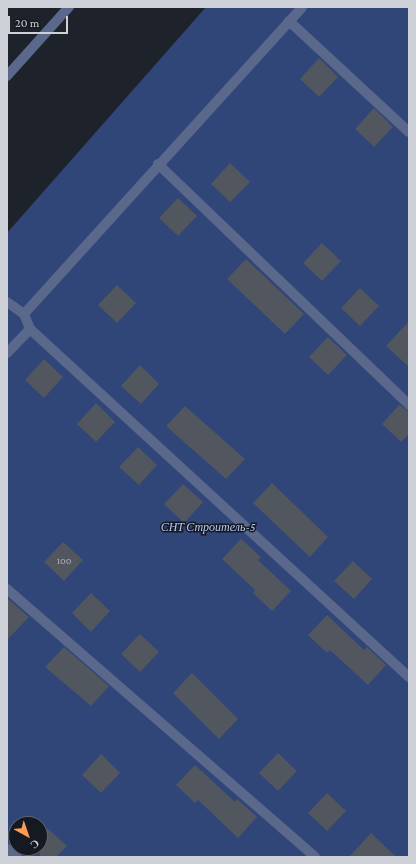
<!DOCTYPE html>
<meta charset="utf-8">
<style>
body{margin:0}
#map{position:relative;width:416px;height:864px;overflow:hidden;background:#1e222b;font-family:"Crimson Pro",serif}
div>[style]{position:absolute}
.green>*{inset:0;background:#304578}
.building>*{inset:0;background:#51565f}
.minor>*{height:10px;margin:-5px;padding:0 5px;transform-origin:5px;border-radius:5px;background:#5a698b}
span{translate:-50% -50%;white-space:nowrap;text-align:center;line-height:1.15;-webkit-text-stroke:3px #151921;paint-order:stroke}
.number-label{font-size:10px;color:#afb2b9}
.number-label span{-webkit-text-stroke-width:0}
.park-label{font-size:12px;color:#b7cbf5;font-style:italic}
.frame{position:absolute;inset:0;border:8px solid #ced1d7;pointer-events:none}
.north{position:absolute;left:8px;top:816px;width:40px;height:40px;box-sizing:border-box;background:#151921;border:1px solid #5f636a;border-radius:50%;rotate:140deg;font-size:11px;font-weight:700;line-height:16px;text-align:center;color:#ced1d7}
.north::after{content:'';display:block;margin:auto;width:14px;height:18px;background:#fd9c55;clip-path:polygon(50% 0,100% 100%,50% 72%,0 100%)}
.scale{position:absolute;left:8px;top:16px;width:60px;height:18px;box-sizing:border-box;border:2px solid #ced1d7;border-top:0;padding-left:5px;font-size:12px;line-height:14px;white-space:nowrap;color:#ced1d7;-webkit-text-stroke:3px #151921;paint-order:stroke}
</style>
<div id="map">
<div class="green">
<div style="clip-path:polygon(evenodd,206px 7px,409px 7px,409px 857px,7px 857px,7px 233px,206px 7px,16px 824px,40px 824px,40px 848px,16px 848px,16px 824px)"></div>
</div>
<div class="building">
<div style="clip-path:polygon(319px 58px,338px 77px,319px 97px,300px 79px)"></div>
<div style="clip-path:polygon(374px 108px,393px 127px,374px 147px,355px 129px)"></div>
<div style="clip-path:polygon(230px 163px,250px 182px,230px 202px,211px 184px)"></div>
<div style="clip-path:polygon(178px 198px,197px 216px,178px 236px,159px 218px)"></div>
<div style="clip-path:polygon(322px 243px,341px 261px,322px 281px,303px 263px)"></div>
<div style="clip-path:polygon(246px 259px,304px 314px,285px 334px,227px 279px)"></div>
<div style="clip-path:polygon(117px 285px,136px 303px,117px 323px,98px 305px)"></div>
<div style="clip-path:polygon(360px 288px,379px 306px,360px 326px,341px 308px)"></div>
<div style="clip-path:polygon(409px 321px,409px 367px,386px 346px)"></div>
<div style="clip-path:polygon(328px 337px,347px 355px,328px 375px,309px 357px)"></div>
<div style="clip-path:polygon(44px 359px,63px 377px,44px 398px,25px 380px)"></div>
<div style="clip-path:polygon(140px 365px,159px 384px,141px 404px,121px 386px)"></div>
<div style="clip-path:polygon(96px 403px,115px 422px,96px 442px,77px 424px)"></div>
<div style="clip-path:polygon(399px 405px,409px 411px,409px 434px,401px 442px,382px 424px)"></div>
<div style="clip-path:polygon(185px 406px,245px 459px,226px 479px,166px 426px)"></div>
<div style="clip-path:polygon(138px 447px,157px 465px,139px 485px,119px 467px)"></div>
<div style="clip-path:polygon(272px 483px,328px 537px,310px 557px,253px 503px)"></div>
<div style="clip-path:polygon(183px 484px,203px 502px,184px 523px,164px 504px)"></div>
<div style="clip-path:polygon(241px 539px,261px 557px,258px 560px,291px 591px,272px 611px,253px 593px,255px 590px,222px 559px)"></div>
<div style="clip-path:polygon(63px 542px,83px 560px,64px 581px,44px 562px)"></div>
<div style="clip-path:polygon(353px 561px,372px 579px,354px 599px,334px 581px)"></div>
<div style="clip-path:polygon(91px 593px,110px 611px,91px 632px,72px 613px)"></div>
<div style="clip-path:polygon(7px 598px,29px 617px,7px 640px)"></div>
<div style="clip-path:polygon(327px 615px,364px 650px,367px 647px,386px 665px,368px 685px,330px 650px,327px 653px,308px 635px)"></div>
<div style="clip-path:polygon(140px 634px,159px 652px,140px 672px,121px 654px)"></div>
<div style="clip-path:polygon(64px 647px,109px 686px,91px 706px,45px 667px)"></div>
<div style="clip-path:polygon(192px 673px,238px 719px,219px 739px,173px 693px)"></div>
<div style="clip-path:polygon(278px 753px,297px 771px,278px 791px,259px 773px)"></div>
<div style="clip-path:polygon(101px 754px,120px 773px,101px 793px,82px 775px)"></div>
<div style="clip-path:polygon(195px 765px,235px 802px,237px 799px,257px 817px,238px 838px,198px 800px,195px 803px,176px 785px)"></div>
<div style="clip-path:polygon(327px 793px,346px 811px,327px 831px,308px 813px)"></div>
<div style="clip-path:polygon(47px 828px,67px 846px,56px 857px,40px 857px,40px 836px)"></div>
<div style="clip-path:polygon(371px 833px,396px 857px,349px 857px)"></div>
</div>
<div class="minor">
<div style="left:289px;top:21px;width:163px;rotate:42.8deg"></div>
<div style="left:7px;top:76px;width:93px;rotate:-48.1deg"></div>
<div style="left:158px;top:164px;width:348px;rotate:43.8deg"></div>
<div style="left:7px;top:302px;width:21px;rotate:35deg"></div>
<div style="left:24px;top:314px;width:16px;rotate:68deg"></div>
<div style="left:30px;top:329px;width:515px;rotate:42.56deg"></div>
<div style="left:24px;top:314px;width:414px;rotate:-47.8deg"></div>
<div style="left:7px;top:353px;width:33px;rotate:-46deg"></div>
<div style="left:7px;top:589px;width:408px;rotate:41deg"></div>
<div style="left:7px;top:849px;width:13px;rotate:39deg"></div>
</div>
<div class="number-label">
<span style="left:64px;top:561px">100</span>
</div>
<div class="park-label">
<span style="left:208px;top:528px">СНТ Строитель-5</span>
</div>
<div class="frame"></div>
<div class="north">С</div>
<div class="scale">20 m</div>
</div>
